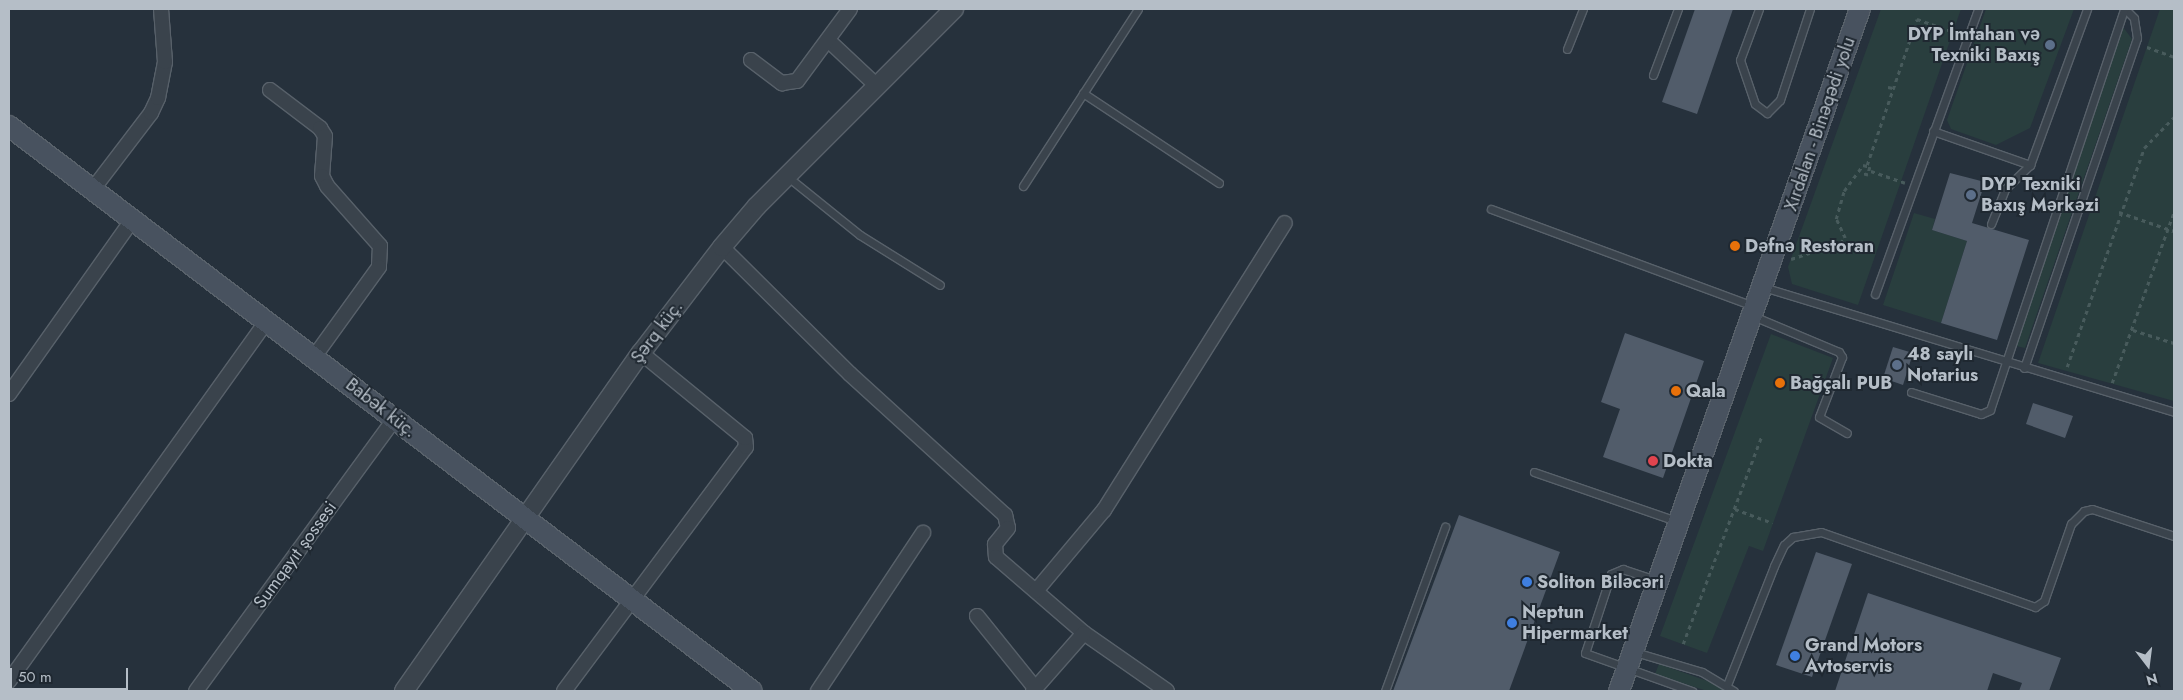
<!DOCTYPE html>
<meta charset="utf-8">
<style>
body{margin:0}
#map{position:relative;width:2183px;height:700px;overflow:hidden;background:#26313c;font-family:Jost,sans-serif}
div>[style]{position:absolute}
.green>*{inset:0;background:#293e3e}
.building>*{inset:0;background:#515c6a}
.path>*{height:2.5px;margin-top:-1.25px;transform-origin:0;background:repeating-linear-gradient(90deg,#485b5c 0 4px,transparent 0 8px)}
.roads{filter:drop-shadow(1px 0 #58616a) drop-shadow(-1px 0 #58616a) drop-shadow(0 1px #58616a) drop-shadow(0 -1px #58616a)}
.service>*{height:7px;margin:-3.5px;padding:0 3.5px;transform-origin:3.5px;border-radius:3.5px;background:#3a434c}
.minor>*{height:14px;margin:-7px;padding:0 7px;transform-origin:7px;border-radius:7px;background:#3a434c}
.tertiary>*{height:18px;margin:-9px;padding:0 9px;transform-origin:9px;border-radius:9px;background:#3a434c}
.secondary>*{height:20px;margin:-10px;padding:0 10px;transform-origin:10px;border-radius:10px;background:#48525f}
.dots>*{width:14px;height:14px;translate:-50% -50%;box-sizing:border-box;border:2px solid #1f2831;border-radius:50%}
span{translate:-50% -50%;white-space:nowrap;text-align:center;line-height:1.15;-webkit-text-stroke:4px #1f2831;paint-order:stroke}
.poi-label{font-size:18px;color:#b5bec7;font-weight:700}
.right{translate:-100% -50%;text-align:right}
.left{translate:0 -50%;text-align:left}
.street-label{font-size:18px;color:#b5bec7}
.frame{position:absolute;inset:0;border:10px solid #b5bec7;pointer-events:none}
.north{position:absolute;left:2123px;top:640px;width:50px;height:50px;-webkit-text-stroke:4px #1f2831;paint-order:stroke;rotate:165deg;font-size:14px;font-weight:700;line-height:20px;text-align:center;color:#b5bec7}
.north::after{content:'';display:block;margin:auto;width:18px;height:22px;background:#b5bec7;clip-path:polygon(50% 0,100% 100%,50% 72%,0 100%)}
.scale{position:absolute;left:10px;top:668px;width:118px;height:22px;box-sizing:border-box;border:2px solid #b5bec7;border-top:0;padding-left:6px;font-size:15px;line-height:18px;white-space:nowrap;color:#b5bec7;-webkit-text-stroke:4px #1f2831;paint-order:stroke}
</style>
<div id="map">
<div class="green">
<div style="clip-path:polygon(1881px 9px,1961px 9px,1858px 305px,1792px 284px,1788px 267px)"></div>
<div style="clip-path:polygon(1986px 9px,2074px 9px,2030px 128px,1996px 145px,1951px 129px,1947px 120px)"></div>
<div style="clip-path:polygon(2160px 9px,2174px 9px,2174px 401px,2038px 363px)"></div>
<div style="clip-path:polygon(2123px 27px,2132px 39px,2025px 348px,2016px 346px)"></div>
<div style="clip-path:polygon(1914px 213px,1935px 219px,1932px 230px,1967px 241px,1941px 323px,1883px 305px)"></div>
<div style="clip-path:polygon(1771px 334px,1833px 358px,1763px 551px,1749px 546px,1707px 653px,1660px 636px)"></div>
<div style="clip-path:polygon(1659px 664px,1716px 684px,1724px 691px,1707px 691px,1655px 674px)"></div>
</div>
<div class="building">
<div style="clip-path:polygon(1695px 9px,1733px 9px,1697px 114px,1662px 102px)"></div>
<div style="clip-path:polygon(1950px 173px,1985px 182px,1972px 223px,2029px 240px,1997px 340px,1941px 323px,1967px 241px,1932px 230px)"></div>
<div style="clip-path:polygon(1625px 333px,1704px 361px,1663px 478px,1603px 457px,1620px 409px,1601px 402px)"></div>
<div style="clip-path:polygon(1893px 347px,1913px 353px,1903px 385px,1883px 378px)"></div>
<div style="clip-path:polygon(2033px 403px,2073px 416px,2065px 438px,2026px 424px)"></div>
<div style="clip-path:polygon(1459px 515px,1560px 552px,1509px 691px,1393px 691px)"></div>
<div style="clip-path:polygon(1816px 552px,1852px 564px,1812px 677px,1776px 665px)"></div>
<div style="clip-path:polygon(1868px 593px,2061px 658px,2049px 691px,2019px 691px,2022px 683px,1993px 673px,1987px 691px,1835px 691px)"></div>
</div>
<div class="path">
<div style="left:2147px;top:47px;width:29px;rotate:20deg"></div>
<div style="left:1888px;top:87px;width:5px;rotate:11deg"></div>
<div style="left:1867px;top:165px;width:154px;rotate:-71.1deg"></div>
<div style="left:1917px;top:19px;width:42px;rotate:19.3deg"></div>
<div style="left:1871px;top:171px;width:36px;rotate:19deg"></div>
<div style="left:2119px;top:212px;width:58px;rotate:19.1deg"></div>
<div style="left:1791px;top:259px;width:52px;rotate:-18.1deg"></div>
<div style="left:1840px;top:243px;width:7px;rotate:-45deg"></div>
<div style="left:1845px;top:238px;width:21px;rotate:-115deg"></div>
<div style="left:1836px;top:219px;width:29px;rotate:-74deg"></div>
<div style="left:1844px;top:191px;width:32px;rotate:-54deg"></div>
<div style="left:1863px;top:165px;width:7px;rotate:16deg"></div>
<div style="left:1870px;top:167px;width:8px;rotate:104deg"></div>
<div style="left:1868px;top:175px;width:8px;rotate:-166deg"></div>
<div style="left:2133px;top:330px;width:43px;rotate:17.6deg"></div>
<div style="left:2067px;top:367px;width:232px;rotate:-70.6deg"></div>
<div style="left:2144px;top:148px;width:43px;rotate:-45.9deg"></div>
<div style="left:2112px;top:383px;width:182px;rotate:-70.1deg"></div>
<div style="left:1735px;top:509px;width:40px;rotate:20.2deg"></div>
<div style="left:1683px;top:644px;width:223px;rotate:-69.3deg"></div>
</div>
<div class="roads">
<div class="service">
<div style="left:1759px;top:9px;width:54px;rotate:110.4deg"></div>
<div style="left:1740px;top:60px;width:46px;rotate:71.2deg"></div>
<div style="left:1755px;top:104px;width:15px;rotate:37deg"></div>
<div style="left:1767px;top:113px;width:18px;rotate:-45deg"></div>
<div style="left:1780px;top:100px;width:96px;rotate:-71.8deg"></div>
<div style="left:1567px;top:49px;width:43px;rotate:-68.2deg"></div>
<div style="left:1653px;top:75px;width:71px;rotate:-69.3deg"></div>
<div style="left:1083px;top:93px;width:163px;rotate:33.5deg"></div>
<div style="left:1933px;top:131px;width:103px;rotate:19.3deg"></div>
<div style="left:788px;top:177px;width:92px;rotate:38.9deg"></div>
<div style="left:860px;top:235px;width:94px;rotate:32deg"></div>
<div style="left:1023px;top:186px;width:211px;rotate:-57deg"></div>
<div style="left:1491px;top:209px;width:279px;rotate:20.3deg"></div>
<div style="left:1991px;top:224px;width:38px;rotate:-68deg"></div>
<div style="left:2005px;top:189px;width:35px;rotate:-44deg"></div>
<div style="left:2030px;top:165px;width:166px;rotate:-69.9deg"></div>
<div style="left:1763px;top:287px;width:430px;rotate:16.9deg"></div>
<div style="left:1875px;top:294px;width:303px;rotate:-70.1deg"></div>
<div style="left:1753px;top:316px;width:93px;rotate:22.7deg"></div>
<div style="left:1839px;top:352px;width:6px;rotate:59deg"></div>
<div style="left:1842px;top:357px;width:64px;rotate:111deg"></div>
<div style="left:1819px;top:417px;width:32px;rotate:30deg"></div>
<div style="left:2024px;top:368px;width:349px;rotate:-71.1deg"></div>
<div style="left:2137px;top:38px;width:20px;rotate:-99deg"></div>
<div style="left:2134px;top:18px;width:13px;rotate:-135deg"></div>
<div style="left:1911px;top:392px;width:73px;rotate:17.4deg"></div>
<div style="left:1981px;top:414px;width:10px;rotate:-24deg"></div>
<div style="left:1990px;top:410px;width:423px;rotate:-71.5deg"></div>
<div style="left:1534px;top:472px;width:150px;rotate:19deg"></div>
<div style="left:1656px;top:580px;width:35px;rotate:-162deg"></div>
<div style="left:1623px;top:569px;width:13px;rotate:157deg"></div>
<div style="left:1611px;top:574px;width:83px;rotate:108.2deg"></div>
<div style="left:1585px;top:653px;width:114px;rotate:19.6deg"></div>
<div style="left:1635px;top:652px;width:70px;rotate:16.6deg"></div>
<div style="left:1702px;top:672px;width:37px;rotate:31deg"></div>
<div style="left:1727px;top:685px;width:128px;rotate:-68.4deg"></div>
<div style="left:1774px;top:566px;width:23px;rotate:-65deg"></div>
<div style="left:1784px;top:545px;width:12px;rotate:-42deg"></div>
<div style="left:1793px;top:537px;width:28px;rotate:-10deg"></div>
<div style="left:1821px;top:532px;width:227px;rotate:19.3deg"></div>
<div style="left:2035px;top:607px;width:11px;rotate:-34deg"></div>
<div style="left:2044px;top:601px;width:82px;rotate:-70.7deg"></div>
<div style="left:2071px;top:524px;width:18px;rotate:-45deg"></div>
<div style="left:2084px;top:511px;width:8px;rotate:-14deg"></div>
<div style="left:2092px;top:509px;width:86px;rotate:18.2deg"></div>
<div style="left:1385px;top:691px;width:175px;rotate:-69.9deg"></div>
</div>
<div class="minor">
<div style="left:828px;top:40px;width:67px;rotate:43.2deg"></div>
<div style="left:751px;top:60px;width:39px;rotate:37deg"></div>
<div style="left:782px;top:83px;width:15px;rotate:-8deg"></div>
<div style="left:797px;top:81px;width:89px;rotate:-53.6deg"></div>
<div style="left:270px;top:90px;width:63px;rotate:37.2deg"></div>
<div style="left:320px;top:128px;width:9px;rotate:58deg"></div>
<div style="left:325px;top:136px;width:40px;rotate:94.3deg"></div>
<div style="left:322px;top:176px;width:11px;rotate:63deg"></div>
<div style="left:327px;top:186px;width:80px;rotate:48.5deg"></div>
<div style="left:380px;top:246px;width:21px;rotate:93deg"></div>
<div style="left:379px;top:267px;width:111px;rotate:125.8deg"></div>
<div style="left:93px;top:189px;width:96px;rotate:-52.7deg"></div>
<div style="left:151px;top:113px;width:17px;rotate:-65deg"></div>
<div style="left:158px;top:98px;width:37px;rotate:-79deg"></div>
<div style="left:165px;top:62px;width:53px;rotate:-94.3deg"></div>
<div style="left:722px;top:247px;width:180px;rotate:44.8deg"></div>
<div style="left:850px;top:374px;width:210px;rotate:42.3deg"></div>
<div style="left:1005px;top:515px;width:13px;rotate:77deg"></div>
<div style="left:1008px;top:528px;width:21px;rotate:129deg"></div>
<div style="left:995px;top:544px;width:13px;rotate:86deg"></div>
<div style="left:996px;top:557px;width:116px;rotate:40.8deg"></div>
<div style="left:1084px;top:633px;width:101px;rotate:34.9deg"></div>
<div style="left:9px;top:394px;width:214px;rotate:-54.7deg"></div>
<div style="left:1036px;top:591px;width:106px;rotate:-50deg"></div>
<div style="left:1104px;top:510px;width:339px;rotate:-57.8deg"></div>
<div style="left:977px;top:616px;width:92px;rotate:51.1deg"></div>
<div style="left:9px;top:681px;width:444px;rotate:-54.4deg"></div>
<div style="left:196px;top:691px;width:336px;rotate:-53.9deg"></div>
<div style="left:564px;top:691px;width:304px;rotate:-53.3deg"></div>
<div style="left:746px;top:447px;width:9px;rotate:-96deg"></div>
<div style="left:745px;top:438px;width:134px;rotate:-140.7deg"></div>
<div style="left:818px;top:691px;width:190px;rotate:-56.4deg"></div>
<div style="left:1033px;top:691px;width:77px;rotate:-48.7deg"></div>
</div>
<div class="tertiary">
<div style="left:404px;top:691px;width:413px;rotate:-55deg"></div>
<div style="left:641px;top:353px;width:133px;rotate:-52.6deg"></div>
<div style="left:722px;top:247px;width:54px;rotate:-49.5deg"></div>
<div style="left:757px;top:206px;width:279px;rotate:-45deg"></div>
</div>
<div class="secondary">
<div style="left:9px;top:126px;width:933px;rotate:37.25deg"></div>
<div style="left:1619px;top:691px;width:723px;rotate:-70.54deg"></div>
</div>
</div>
<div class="dots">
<div style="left:2050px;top:45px;background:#5c6f8a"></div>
<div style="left:1971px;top:195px;background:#5c6f8a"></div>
<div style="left:1735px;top:246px;background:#e8710a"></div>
<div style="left:1897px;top:365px;background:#5c6f8a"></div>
<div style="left:1780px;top:383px;background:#e8710a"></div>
<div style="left:1676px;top:391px;background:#e8710a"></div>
<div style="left:1653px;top:461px;background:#e0444e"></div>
<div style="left:1527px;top:582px;background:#3f7fe0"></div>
<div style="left:1512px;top:623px;background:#3f7fe0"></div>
<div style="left:1795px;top:656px;background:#3f7fe0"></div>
</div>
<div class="poi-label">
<span class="right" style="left:2040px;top:45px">DYP İmtahan və<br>Texniki Baxış</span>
<span class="left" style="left:1981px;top:195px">DYP Texniki<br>Baxış Mərkəzi</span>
<span class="left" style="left:1745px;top:246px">Dəfnə Restoran</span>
<span class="left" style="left:1907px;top:365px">48 saylı<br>Notarius</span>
<span class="left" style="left:1790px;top:383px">Bağçalı PUB</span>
<span class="left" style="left:1686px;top:391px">Qala</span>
<span class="left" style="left:1663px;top:461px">Dokta</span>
<span class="left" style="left:1537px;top:582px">Soliton Biləcəri</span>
<span class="left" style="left:1522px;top:623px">Neptun<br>Hipermarket</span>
<span class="left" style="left:1805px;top:656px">Grand Motors<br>Avtoservis</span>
</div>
<div class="street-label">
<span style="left:1820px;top:124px;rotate:-71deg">Xırdalan - Binəqədi yolu</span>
<span style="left:657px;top:332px;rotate:-53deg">Şərq küç.</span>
<span style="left:381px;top:408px;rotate:38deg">Babək küç.</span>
<span style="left:295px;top:555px;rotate:-54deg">Sumqayıt şossesi</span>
</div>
<div class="frame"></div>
<div class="north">N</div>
<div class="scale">50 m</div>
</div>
